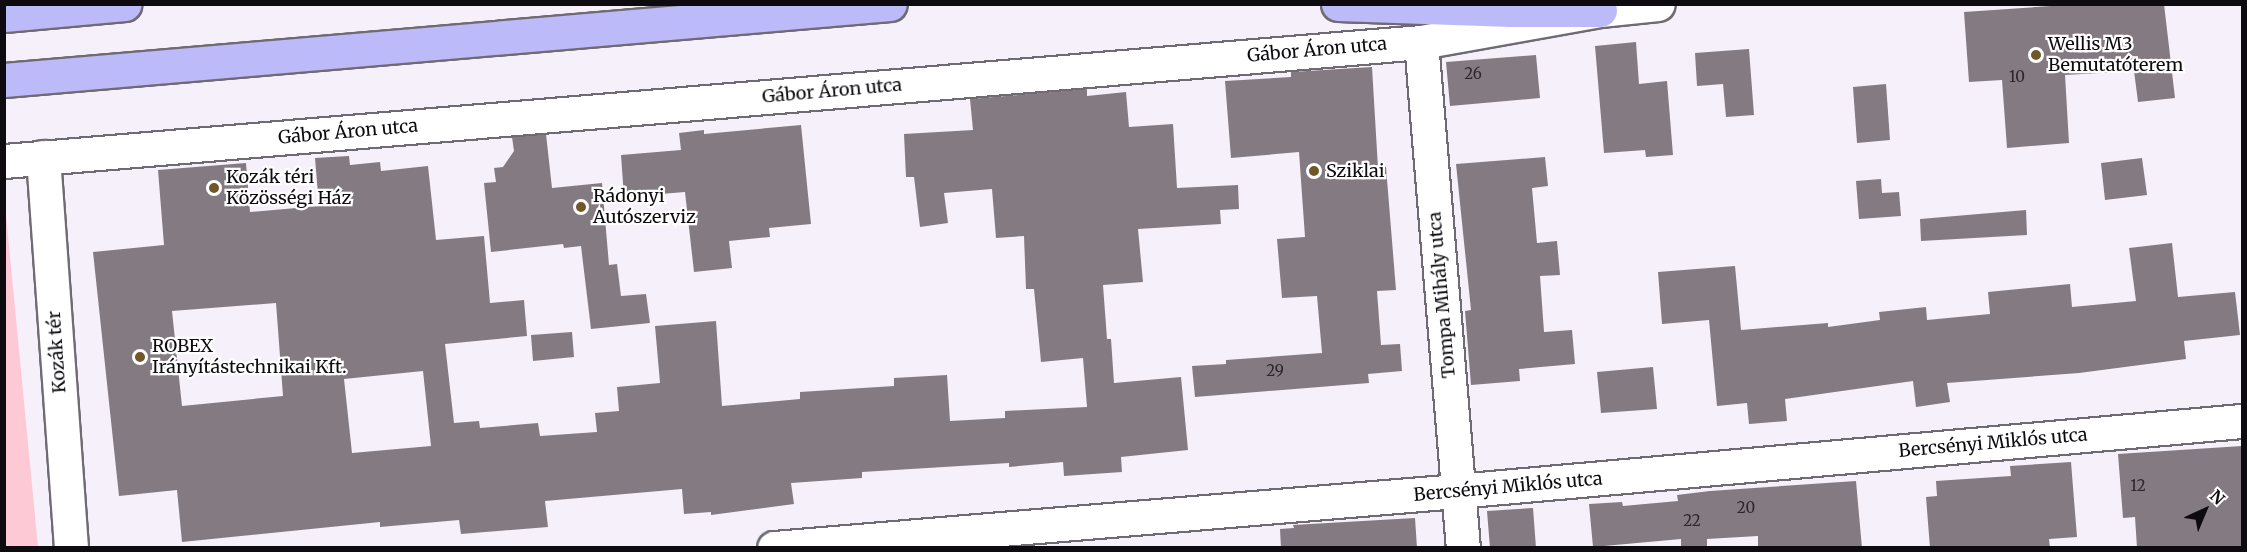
<!DOCTYPE html>
<meta charset="utf-8">
<style>
body{margin:0}
#map{position:relative;width:2247px;height:552px;overflow:hidden;background:#f6f0fa;font-family:Merriweather,serif}
div>[style]{position:absolute}
.green>*{inset:0;background:#fdc9d5}
.building>*{inset:0;background:#847b82}
.roads{filter:drop-shadow(2px 0 #706b73) drop-shadow(-2px 0 #706b73) drop-shadow(0 2px #706b73) drop-shadow(0 -2px #706b73)}
.minor>*{height:33px;margin:-16.5px;padding:0 16.5px;transform-origin:16.5px;border-radius:16.5px;background:#fff}
.major>*{height:33px;margin:-16.5px;padding:0 16.5px;transform-origin:16.5px;border-radius:16.5px;background:#bcbaf9}
.dots>*{width:16px;height:16px;translate:-50% -50%;box-sizing:border-box;border:3px solid #fff;border-radius:50%}
span{translate:-50% -50%;white-space:nowrap;text-align:center;line-height:1.15;-webkit-text-stroke:4.5px #fff;paint-order:stroke}
.number-label{font-size:15px;color:#2b272c}
.number-label span{-webkit-text-stroke-width:0}
.poi-label{font-size:18px;color:#0d0b0f}
.left{translate:0 -50%;text-align:left}
.street-label{font-size:18px;color:#0d0b0f}
.frame{position:absolute;inset:0;border:6px solid #0d0b0f;pointer-events:none}
.north{position:absolute;left:2175px;top:480px;width:60px;height:60px;-webkit-text-stroke:4px #fff;paint-order:stroke;rotate:44deg;font-size:16px;font-weight:700;line-height:24px;text-align:center;color:#0d0b0f}
.north::after{content:'';display:block;margin:auto;width:21px;height:27px;background:#0d0b0f;clip-path:polygon(50% 0,100% 100%,50% 72%,0 100%)}
</style>
<div id="map">
<div class="green">
<div style="clip-path:polygon(5px 205px,38px 547px,5px 547px)"></div>
</div>
<div class="building">
<div style="clip-path:polygon(2080px 4px,2164px 4px,2175px 98px,2138px 102px,2134px 71px,2065px 75px,2069px 143px,2007px 148px,2002px 80px,1969px 82px,1964px 12px)"></div>
<div style="clip-path:polygon(1636px 42px,1639px 84px,1667px 81px,1673px 155px,1646px 157px,1645px 150px,1604px 153px,1595px 46px)"></div>
<div style="clip-path:polygon(1749px 49px,1754px 115px,1726px 117px,1723px 84px,1697px 86px,1695px 53px)"></div>
<div style="clip-path:polygon(1536px 55px,1540px 98px,1450px 106px,1446px 62px)"></div>
<div style="clip-path:polygon(1372px 67px,1378px 168px,1386px 167px,1396px 290px,1377px 291px,1381px 345px,1400px 344px,1402px 371px,1368px 374px,1369px 383px,1195px 397px,1192px 366px,1226px 364px,1226px 360px,1322px 353px,1317px 296px,1282px 298px,1277px 239px,1305px 237px,1299px 152px,1231px 158px,1225px 81px,1291px 77px,1291px 72px)"></div>
<div style="clip-path:polygon(1886px 84px,1890px 140px,1857px 143px,1853px 87px)"></div>
<div style="clip-path:polygon(evenodd,1087px 89px,1087px 96px,1126px 92px,1129px 127px,1173px 124px,1177px 188px,1238px 185px,1239px 209px,1220px 210px,1221px 224px,1138px 229px,1143px 282px,1103px 285px,1107px 339px,1111px 339px,1114px 383px,1181px 377px,1188px 450px,1121px 457px,1122px 472px,1064px 476px,1063px 462px,1009px 467px,1009px 463px,862px 472px,862px 478px,791px 483px,794px 504px,711px 515px,711px 512px,684px 514px,682px 489px,545px 501px,548px 527px,461px 534px,459px 520px,380px 527px,380px 522px,182px 542px,177px 490px,119px 496px,93px 252px,164px 245px,158px 170px,246px 163px,250px 212px,319px 206px,315px 158px,349px 156px,350px 165px,380px 162px,381px 171px,428px 166px,436px 240px,484px 236px,490px 303px,524px 300px,527px 336px,445px 344px,454px 423px,479px 421px,480px 428px,538px 423px,540px 436px,597px 432px,595px 413px,619px 411px,617px 387px,660px 383px,655px 326px,716px 321px,722px 406px,800px 399px,800px 392px,894px 386px,894px 378px,947px 375px,950px 421px,1005px 418px,1005px 411px,1087px 407px,1083px 358px,1041px 362px,1034px 289px,1026px 289px,1024px 236px,996px 238px,992px 189px,944px 193px,948px 223px,920px 227px,914px 177px,906px 177px,904px 134px,973px 130px,970px 99px,1087px 89px,276px 303px,283px 396px,182px 406px,172px 311px,276px 303px,1087px 89px,423px 371px,431px 446px,352px 453px,344px 379px,423px 371px)"></div>
<div style="clip-path:polygon(801px 125px,811px 224px,769px 228px,770px 237px,729px 241px,732px 268px,694px 272px,685px 192px,624px 197px,621px 155px,681px 150px,679px 133px,704px 130px,704px 134px)"></div>
<div style="clip-path:polygon(546px 134px,552px 188px,602px 183px,609px 265px,617px 264px,621px 296px,646px 294px,650px 323px,591px 329px,581px 246px,564px 248px,563px 244px,491px 252px,484px 183px,496px 182px,494px 168px,503px 167px,514px 151px,512px 137px)"></div>
<div style="clip-path:polygon(1545px 157px,1548px 186px,1532px 188px,1537px 243px,1557px 241px,1560px 275px,1540px 276px,1544px 332px,1572px 330px,1575px 364px,1519px 369px,1520px 381px,1471px 385px,1465px 311px,1471px 310px,1456px 164px)"></div>
<div style="clip-path:polygon(2142px 158px,2147px 195px,2105px 200px,2101px 163px)"></div>
<div style="clip-path:polygon(1881px 179px,1882px 193px,1899px 192px,1901px 216px,1859px 219px,1856px 181px)"></div>
<div style="clip-path:polygon(2026px 210px,2027px 235px,1921px 241px,1920px 219px)"></div>
<div style="clip-path:polygon(2172px 243px,2178px 297px,2235px 292px,2240px 335px,2184px 341px,2186px 359px,2079px 373px,1947px 383px,1950px 402px,1916px 407px,1913px 381px,1785px 399px,1787px 421px,1749px 424px,1747px 403px,1717px 406px,1709px 320px,1662px 324px,1658px 272px,1735px 266px,1741px 330px,1828px 323px,1828px 327px,1880px 320px,1879px 312px,1926px 307px,1927px 320px,1990px 314px,1988px 292px,2070px 284px,2072px 307px,2136px 301px,2129px 248px)"></div>
<div style="clip-path:polygon(572px 332px,574px 357px,533px 361px,531px 335px)"></div>
<div style="clip-path:polygon(1653px 367px,1657px 409px,1601px 413px,1597px 372px)"></div>
<div style="clip-path:polygon(2242px 446px,2242px 548px,2137px 548px,2135px 517px,2123px 518px,2118px 454px)"></div>
<div style="clip-path:polygon(2071px 462px,2077px 537px,2049px 539px,2050px 548px,1930px 548px,1926px 497px,1937px 496px,1936px 481px,2011px 476px,2010px 466px)"></div>
<div style="clip-path:polygon(1856px 481px,1862px 548px,1758px 548px,1758px 536px,1707px 539px,1707px 548px,1681px 548px,1681px 539px,1593px 547px,1589px 504px,1622px 502px,1623px 506px,1678px 501px,1677px 495px,1710px 491px)"></div>
<div style="clip-path:polygon(1533px 508px,1536px 548px,1490px 548px,1487px 511px)"></div>
<div style="clip-path:polygon(1415px 518px,1417px 548px,1281px 548px,1280px 529px,1294px 528px,1293px 525px)"></div>
</div>
<div class="roads">
<div class="minor">
<div style="left:1421px;top:42px;width:508px;rotate:85.26deg"></div>
<div style="left:43px;top:157px;width:392px;rotate:85.9deg"></div>
<div style="left:4px;top:161px;width:1422px;rotate:-4.8deg"></div>
<div style="left:1421px;top:42px;width:182px;rotate:-10.1deg"></div>
<div style="left:1600px;top:10px;width:58px;rotate:-5.9deg"></div>
<div style="left:774px;top:548px;width:685px;rotate:-4.77deg"></div>
<div style="left:1457px;top:491px;width:788px;rotate:-5.1deg"></div>
</div>
<div class="major">
<div style="left:1338px;top:4px;width:173px;rotate:2deg"></div>
<div style="left:1511px;top:10px;width:89px"></div>
<div style="left:4px;top:15px;width:121px;rotate:-5.2deg"></div>
<div style="left:4px;top:80px;width:889px;rotate:-4.9deg"></div>
</div>
</div>
<div class="dots">
<div style="left:2036px;top:55px;background:#6f5728"></div>
<div style="left:1314px;top:171px;background:#6f5728"></div>
<div style="left:214px;top:188px;background:#6f5728"></div>
<div style="left:581px;top:207px;background:#6f5728"></div>
<div style="left:140px;top:357px;background:#6f5728"></div>
</div>
<div class="number-label">
<span style="left:1473px;top:74px">26</span>
<span style="left:2017px;top:77px">10</span>
<span style="left:1275px;top:371px">29</span>
<span style="left:2138px;top:486px">12</span>
<span style="left:1746px;top:508px">20</span>
<span style="left:1692px;top:521px">22</span>
</div>
<div class="poi-label">
<span class="left" style="left:2048px;top:55px">Wellis M3<br>Bemutatóterem</span>
<span class="left" style="left:1326px;top:171px">Sziklai</span>
<span class="left" style="left:226px;top:188px">Kozák téri<br>Közösségi Ház</span>
<span class="left" style="left:593px;top:207px">Rádonyi<br>Autószerviz</span>
<span class="left" style="left:152px;top:357px">ROBEX<br>Irányítástechnikai Kft.</span>
</div>
<div class="street-label">
<span style="left:1317px;top:50px;rotate:-5deg">Gábor Áron utca</span>
<span style="left:832px;top:91px;rotate:-5deg">Gábor Áron utca</span>
<span style="left:348px;top:132px;rotate:-5deg">Gábor Áron utca</span>
<span style="left:1442px;top:295px;rotate:-95deg">Tompa Mihály utca</span>
<span style="left:57px;top:352px;rotate:-94deg">Kozák tér</span>
<span style="left:1993px;top:443px;rotate:-5deg">Bercsényi Miklós utca</span>
<span style="left:1508px;top:487px;rotate:-5deg">Bercsényi Miklós utca</span>
</div>
<div class="frame"></div>
<div class="north">N</div>
</div>
